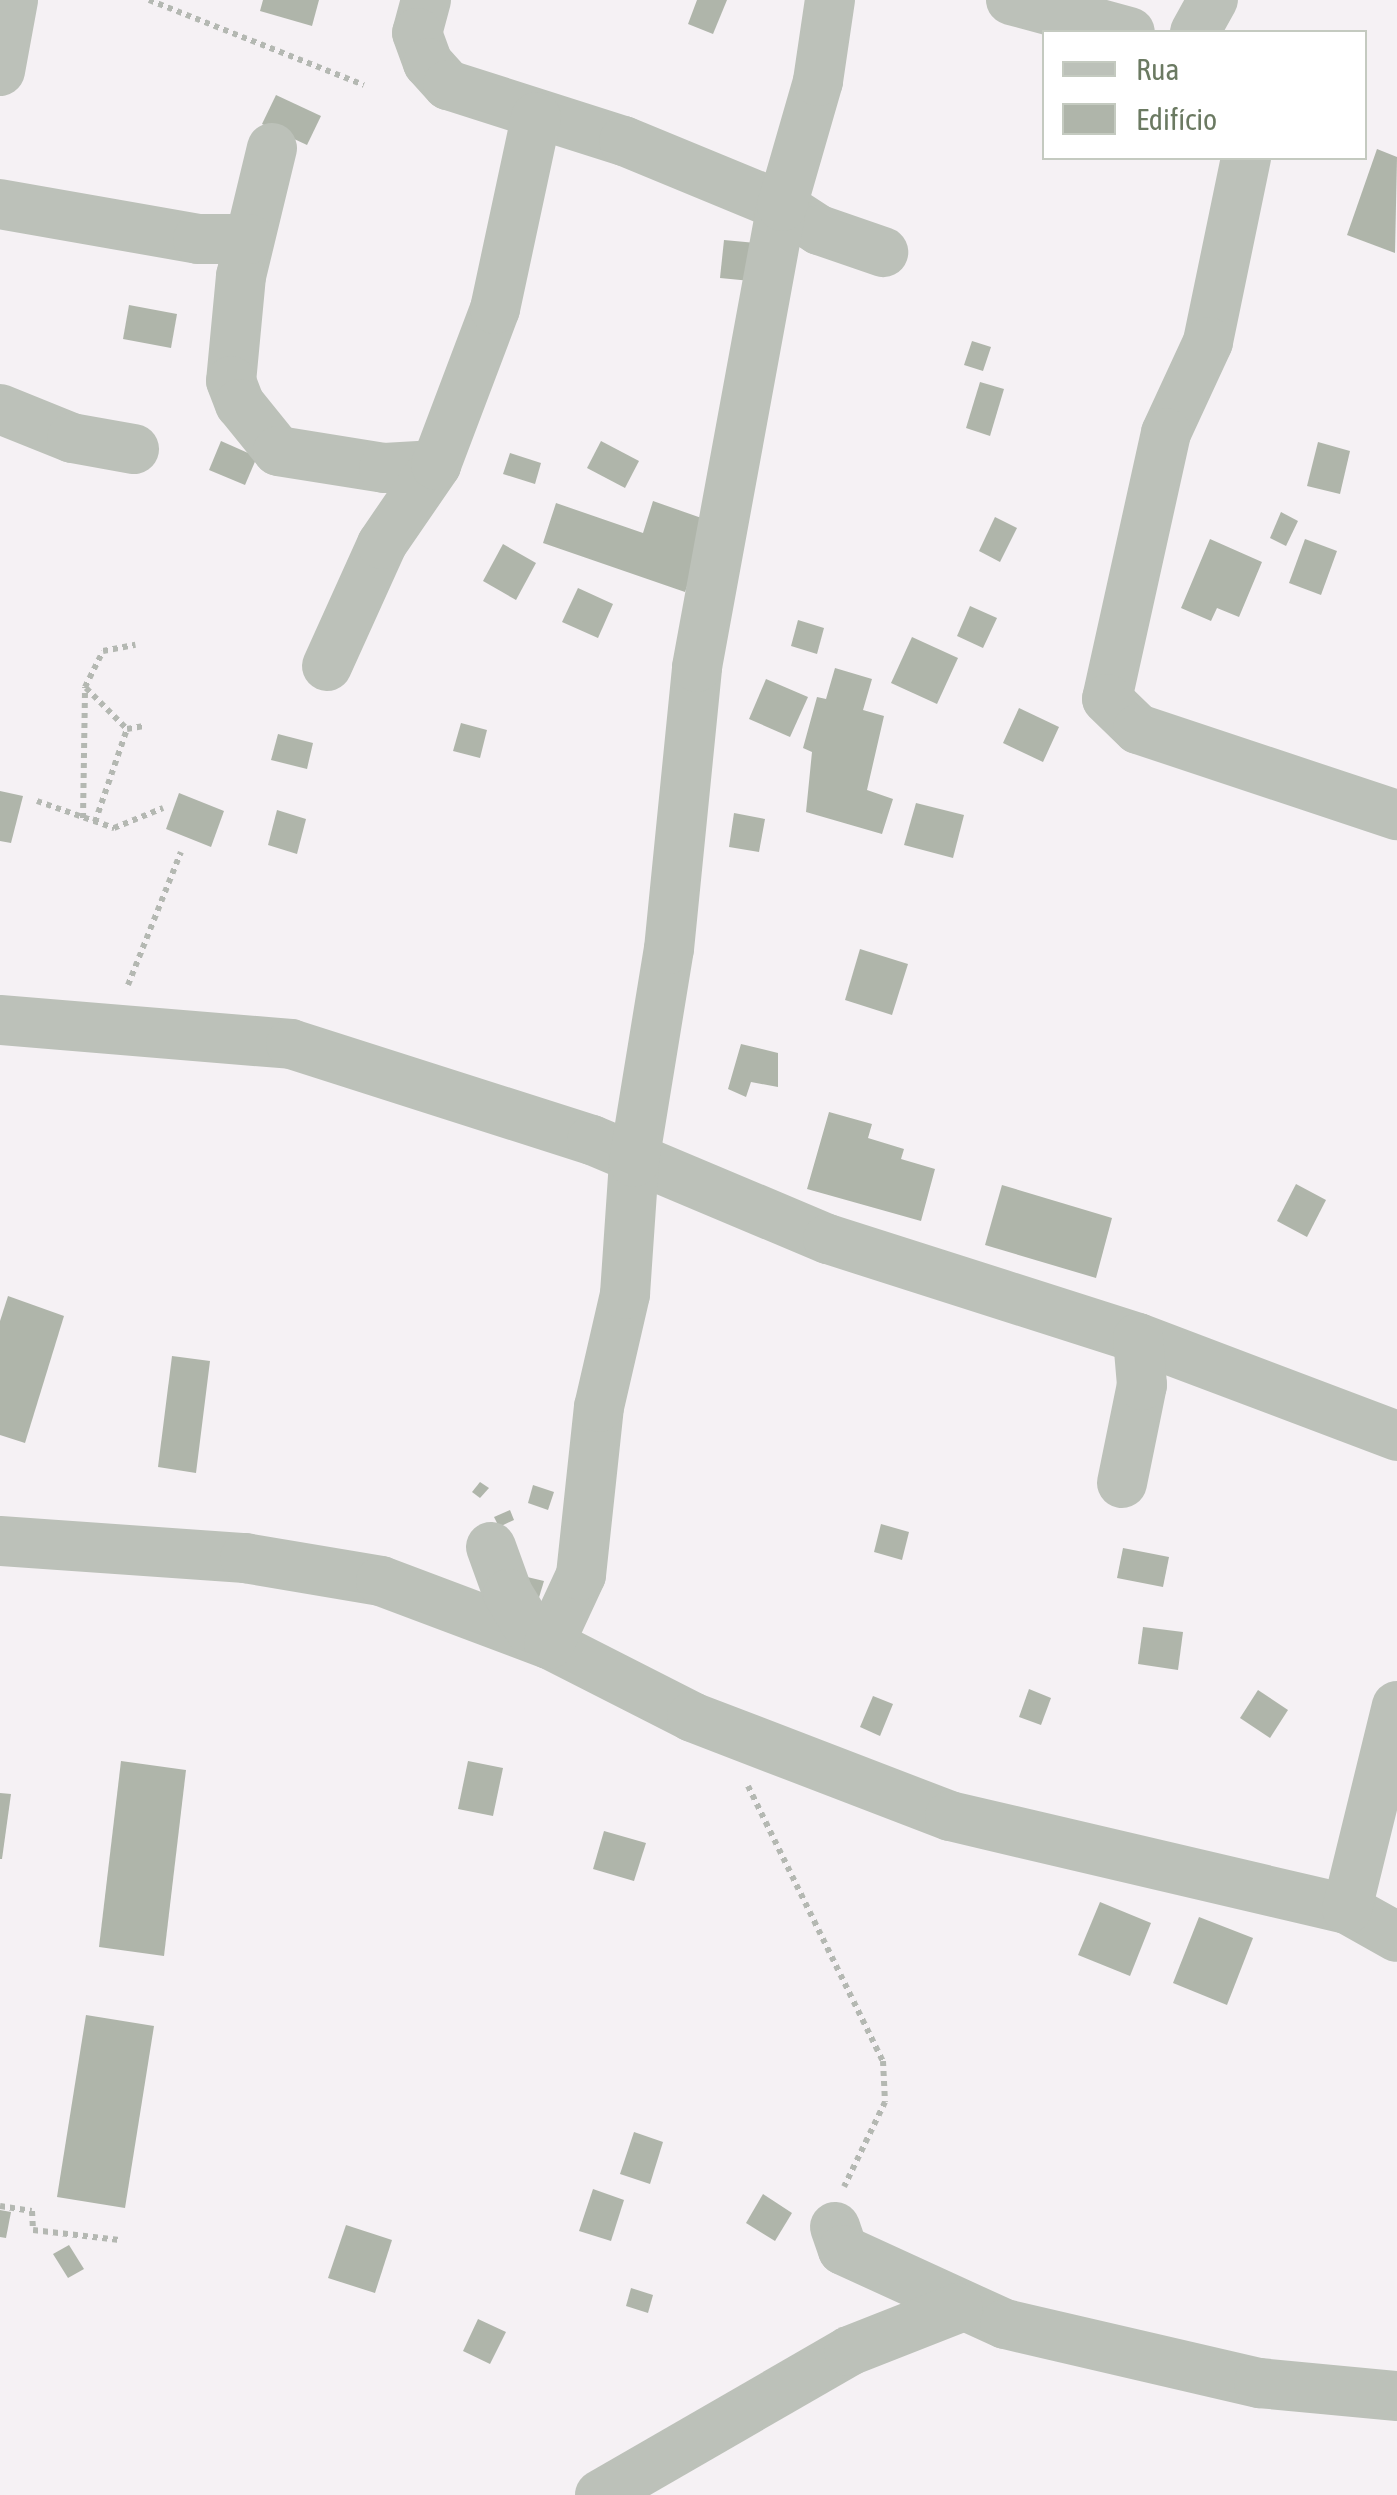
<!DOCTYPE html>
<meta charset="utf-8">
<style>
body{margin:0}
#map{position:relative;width:1397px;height:2495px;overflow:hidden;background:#f5f1f4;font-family:"Asap Condensed",sans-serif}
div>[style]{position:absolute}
.building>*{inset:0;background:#afb5aa}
.path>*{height:6px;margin-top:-3px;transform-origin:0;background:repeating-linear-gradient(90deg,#b4b8b2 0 5px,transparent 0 10px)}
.minor>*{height:50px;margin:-25px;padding:0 25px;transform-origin:25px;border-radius:25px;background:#bcc1b9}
span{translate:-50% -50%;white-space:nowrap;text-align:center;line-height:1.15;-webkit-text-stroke:10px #fff;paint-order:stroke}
.legend{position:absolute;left:1042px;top:30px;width:325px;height:130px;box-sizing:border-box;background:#fff;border:2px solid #c4cac0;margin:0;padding:12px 18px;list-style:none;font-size:30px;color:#6b7a62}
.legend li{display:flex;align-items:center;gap:20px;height:50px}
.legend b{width:50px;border:2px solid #c4cac0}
</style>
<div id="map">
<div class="building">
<div style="clip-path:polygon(263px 0,319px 0,312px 26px,260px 11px)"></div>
<div style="clip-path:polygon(697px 0,727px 0,713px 34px,688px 24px)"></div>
<div style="clip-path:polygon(276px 95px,321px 116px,307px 145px,262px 124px)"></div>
<div style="clip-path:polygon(1377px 149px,1397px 157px,1395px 253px,1347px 235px)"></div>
<div style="clip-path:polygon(724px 240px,756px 243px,751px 281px,720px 278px)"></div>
<div style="clip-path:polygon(129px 305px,177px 314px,171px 348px,123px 339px)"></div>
<div style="clip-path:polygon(972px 341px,991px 347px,983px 371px,964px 365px)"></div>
<div style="clip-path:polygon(980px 382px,1004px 389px,990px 436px,966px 428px)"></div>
<div style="clip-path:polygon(221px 441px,257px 457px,245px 485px,209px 470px)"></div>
<div style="clip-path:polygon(601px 441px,639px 461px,625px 488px,587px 468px)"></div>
<div style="clip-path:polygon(1318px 442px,1350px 451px,1340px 494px,1307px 486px)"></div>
<div style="clip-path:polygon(510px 453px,541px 463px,535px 484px,503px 474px)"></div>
<div style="clip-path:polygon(653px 501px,710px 521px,685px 592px,543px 543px,556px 503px,643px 533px)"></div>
<div style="clip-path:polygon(1281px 512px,1298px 521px,1286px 546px,1270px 538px)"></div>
<div style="clip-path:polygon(995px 517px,1017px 528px,1000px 562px,979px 551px)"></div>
<div style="clip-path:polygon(1210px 539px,1262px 562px,1239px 617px,1217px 608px,1211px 621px,1181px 608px)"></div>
<div style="clip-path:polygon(1305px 539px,1337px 551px,1321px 595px,1289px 583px)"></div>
<div style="clip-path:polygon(503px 544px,536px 563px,516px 600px,483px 581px)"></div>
<div style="clip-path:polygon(578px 588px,613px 604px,598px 638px,562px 622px)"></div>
<div style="clip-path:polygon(970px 606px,997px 618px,983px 648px,957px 636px)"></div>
<div style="clip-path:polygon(798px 620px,824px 628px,817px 654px,791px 646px)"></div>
<div style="clip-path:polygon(912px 637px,958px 658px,937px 704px,891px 683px)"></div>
<div style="clip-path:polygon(835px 668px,872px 679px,863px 710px,884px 716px,867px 790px,893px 799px,882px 834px,806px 812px,812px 752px,803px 748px,817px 697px,826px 699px)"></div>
<div style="clip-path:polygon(766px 679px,808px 697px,790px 737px,749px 719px)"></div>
<div style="clip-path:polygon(1019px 708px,1059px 727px,1043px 762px,1003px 743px)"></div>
<div style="clip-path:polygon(461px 723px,487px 730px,480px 758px,453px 751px)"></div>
<div style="clip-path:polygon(278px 734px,313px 743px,307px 769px,271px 760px)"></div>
<div style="clip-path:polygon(0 791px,23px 796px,11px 843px,0 841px)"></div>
<div style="clip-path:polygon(179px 793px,224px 811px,211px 847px,166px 829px)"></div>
<div style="clip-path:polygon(916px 803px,964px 815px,953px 858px,904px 845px)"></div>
<div style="clip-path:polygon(277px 810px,306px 819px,297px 854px,268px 845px)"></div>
<div style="clip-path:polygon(734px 813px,765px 819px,759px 852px,729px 847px)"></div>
<div style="clip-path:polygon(860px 949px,908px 964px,892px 1015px,845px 1000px)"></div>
<div style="clip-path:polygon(741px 1044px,778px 1053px,778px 1087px,751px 1082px,746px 1097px,728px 1089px)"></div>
<div style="clip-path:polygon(829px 1112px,872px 1124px,868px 1138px,904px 1149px,901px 1159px,935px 1169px,921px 1221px,807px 1189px)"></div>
<div style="clip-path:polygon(1296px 1184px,1326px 1200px,1307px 1237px,1277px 1221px)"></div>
<div style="clip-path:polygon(1002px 1185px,1112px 1218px,1096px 1278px,985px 1245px)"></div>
<div style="clip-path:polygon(8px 1296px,64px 1316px,25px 1443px,0 1435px,0 1321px)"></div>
<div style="clip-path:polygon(172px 1356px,210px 1361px,196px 1473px,158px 1467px)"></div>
<div style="clip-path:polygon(480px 1482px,489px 1488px,480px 1498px,472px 1492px)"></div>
<div style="clip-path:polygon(533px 1485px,554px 1492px,548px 1510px,528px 1503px)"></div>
<div style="clip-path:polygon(510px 1510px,514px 1520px,499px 1527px,494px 1517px)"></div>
<div style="clip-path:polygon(881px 1524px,909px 1532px,902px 1560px,874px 1552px)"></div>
<div style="clip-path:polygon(1123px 1548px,1169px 1557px,1163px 1587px,1117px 1578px)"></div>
<div style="clip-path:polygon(523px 1576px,544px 1581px,537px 1604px)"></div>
<div style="clip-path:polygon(1143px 1627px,1183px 1632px,1178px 1670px,1138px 1664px)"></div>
<div style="clip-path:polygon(1029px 1689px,1051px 1698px,1041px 1725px,1019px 1717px)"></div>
<div style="clip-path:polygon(1258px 1690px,1288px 1710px,1270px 1738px,1240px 1718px)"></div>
<div style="clip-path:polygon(873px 1696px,893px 1704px,880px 1736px,860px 1727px)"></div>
<div style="clip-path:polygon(121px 1761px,186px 1770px,164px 1956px,99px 1947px)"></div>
<div style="clip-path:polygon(468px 1761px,503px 1768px,493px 1816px,458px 1809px)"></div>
<div style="clip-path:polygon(0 1793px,11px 1794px,2px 1859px,0 1859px)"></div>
<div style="clip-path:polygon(604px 1831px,646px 1843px,634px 1881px,593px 1869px)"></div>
<div style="clip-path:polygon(1100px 1902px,1151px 1923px,1130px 1976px,1078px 1955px)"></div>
<div style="clip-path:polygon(1199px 1917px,1253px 1938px,1227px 2005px,1173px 1983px)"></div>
<div style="clip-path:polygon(86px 2015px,154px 2026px,125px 2208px,57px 2197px)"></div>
<div style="clip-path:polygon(634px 2132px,663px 2142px,650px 2184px,620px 2174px)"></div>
<div style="clip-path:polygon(593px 2189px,624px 2200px,611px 2241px,579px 2231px)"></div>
<div style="clip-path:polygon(763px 2194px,792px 2213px,775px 2241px,746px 2223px)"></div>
<div style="clip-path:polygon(0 2210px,11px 2212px,6px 2238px,0 2237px)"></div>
<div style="clip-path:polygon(346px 2225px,392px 2240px,375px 2293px,328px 2278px)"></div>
<div style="clip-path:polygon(69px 2245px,84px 2269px,68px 2278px,53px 2254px)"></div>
<div style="clip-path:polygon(631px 2288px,653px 2295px,648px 2313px,626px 2306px)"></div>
<div style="clip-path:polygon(478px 2319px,506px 2332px,490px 2364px,463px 2351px)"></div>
</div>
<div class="path">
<div style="left:149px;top:0;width:231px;rotate:21.6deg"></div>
<div style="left:86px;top:688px;width:58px;rotate:45deg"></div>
<div style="left:127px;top:729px;width:17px;rotate:-10deg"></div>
<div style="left:37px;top:801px;width:82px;rotate:19.3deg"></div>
<div style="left:114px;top:828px;width:53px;rotate:-22.2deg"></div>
<div style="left:83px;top:818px;width:131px;rotate:-89.1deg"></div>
<div style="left:85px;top:687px;width:40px;rotate:-63.4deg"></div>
<div style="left:103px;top:651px;width:33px;rotate:-11deg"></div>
<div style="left:95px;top:822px;width:98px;rotate:-71deg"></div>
<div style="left:128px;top:985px;width:143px;rotate:-68.3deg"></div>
<div style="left:748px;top:1786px;width:306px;rotate:63.9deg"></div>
<div style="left:883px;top:2061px;width:41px;rotate:87.2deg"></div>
<div style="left:885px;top:2102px;width:94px;rotate:115.8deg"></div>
<div style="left:0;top:2206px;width:32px;rotate:9deg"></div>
<div style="left:32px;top:2211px;width:19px;rotate:87deg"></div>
<div style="left:33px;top:2230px;width:87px;rotate:6.6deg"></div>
</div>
<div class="minor">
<div style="left:426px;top:0;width:34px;rotate:105deg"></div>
<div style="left:417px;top:33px;width:32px;rotate:70deg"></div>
<div style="left:428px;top:63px;width:30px;rotate:48deg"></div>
<div style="left:448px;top:85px;width:185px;rotate:17.7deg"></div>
<div style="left:624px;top:141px;width:171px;rotate:22.4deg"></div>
<div style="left:782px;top:206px;width:44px;rotate:33deg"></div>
<div style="left:819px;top:230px;width:68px;rotate:19deg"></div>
<div style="left:1011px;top:0;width:123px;rotate:15.1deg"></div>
<div style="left:1195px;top:32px;width:37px;rotate:-61deg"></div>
<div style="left:0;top:71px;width:72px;rotate:-79.6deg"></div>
<div style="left:272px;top:148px;width:132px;rotate:103.6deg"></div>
<div style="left:241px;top:276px;width:105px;rotate:95.4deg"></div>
<div style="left:231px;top:381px;width:25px;rotate:69deg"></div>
<div style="left:240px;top:404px;width:60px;rotate:51deg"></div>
<div style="left:278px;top:451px;width:107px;rotate:9.1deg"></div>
<div style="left:384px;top:468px;width:52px;rotate:-3.3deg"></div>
<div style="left:1246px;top:158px;width:188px;rotate:101.7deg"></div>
<div style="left:1208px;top:342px;width:100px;rotate:114.8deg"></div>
<div style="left:1166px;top:433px;width:272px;rotate:102.5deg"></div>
<div style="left:1107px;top:699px;width:43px;rotate:44.1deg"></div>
<div style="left:1138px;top:729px;width:273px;rotate:18.4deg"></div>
<div style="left:0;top:204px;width:201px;rotate:10deg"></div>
<div style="left:198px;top:239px;width:51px"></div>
<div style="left:0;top:409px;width:78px;rotate:21.9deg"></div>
<div style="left:72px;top:438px;width:63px;rotate:10.1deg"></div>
<div style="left:327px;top:666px;width:134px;rotate:-65.7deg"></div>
<div style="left:382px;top:544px;width:96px;rotate:-55.6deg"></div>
<div style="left:436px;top:465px;width:167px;rotate:-69.3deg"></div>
<div style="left:495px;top:309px;width:196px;rotate:-77.9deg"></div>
<div style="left:0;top:1020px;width:292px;rotate:4.7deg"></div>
<div style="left:291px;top:1044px;width:316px;rotate:17.7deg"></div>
<div style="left:592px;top:1140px;width:256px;rotate:22.8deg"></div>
<div style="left:828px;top:1239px;width:325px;rotate:17.7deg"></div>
<div style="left:1138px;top:1338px;width:277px;rotate:20.7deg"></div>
<div style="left:1122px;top:1483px;width:100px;rotate:-78.5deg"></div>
<div style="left:1142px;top:1385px;width:47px;rotate:-94.9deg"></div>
<div style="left:0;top:1541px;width:246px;rotate:4deg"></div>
<div style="left:245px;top:1558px;width:138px;rotate:9.6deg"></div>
<div style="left:381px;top:1581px;width:179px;rotate:20.6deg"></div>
<div style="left:549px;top:1644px;width:161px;rotate:27deg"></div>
<div style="left:692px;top:1717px;width:276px;rotate:21deg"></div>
<div style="left:950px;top:1816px;width:408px;rotate:13.2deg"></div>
<div style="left:1347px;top:1909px;width:57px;rotate:29.2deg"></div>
<div style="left:491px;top:1547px;width:50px;rotate:70.1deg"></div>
<div style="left:508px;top:1594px;width:52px;rotate:58.5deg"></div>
<div style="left:549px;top:1644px;width:76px;rotate:-65.1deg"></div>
<div style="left:581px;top:1575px;width:169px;rotate:-83.9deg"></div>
<div style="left:599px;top:1407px;width:116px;rotate:-77deg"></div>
<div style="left:625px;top:1294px;width:132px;rotate:-86.1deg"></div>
<div style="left:634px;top:1162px;width:216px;rotate:-80.7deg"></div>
<div style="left:669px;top:949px;width:283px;rotate:-84.3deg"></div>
<div style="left:697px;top:667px;width:469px;rotate:-79.6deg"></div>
<div style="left:782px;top:206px;width:130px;rotate:-73.9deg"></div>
<div style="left:818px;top:81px;width:82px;rotate:-81.6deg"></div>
<div style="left:1347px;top:1909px;width:209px;rotate:-76.2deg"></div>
<div style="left:835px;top:2227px;width:24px;rotate:71deg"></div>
<div style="left:843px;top:2250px;width:178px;rotate:24.6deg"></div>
<div style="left:1005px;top:2324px;width:261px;rotate:13.1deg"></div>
<div style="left:1259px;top:2383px;width:139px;rotate:5.4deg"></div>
<div style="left:600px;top:2495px;width:288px;rotate:-30deg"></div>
<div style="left:849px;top:2351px;width:117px;rotate:-21.5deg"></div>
</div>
<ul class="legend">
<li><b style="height:12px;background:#bcc1b9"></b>Rua</li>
<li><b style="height:28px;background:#afb5aa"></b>Edifício</li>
</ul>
</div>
